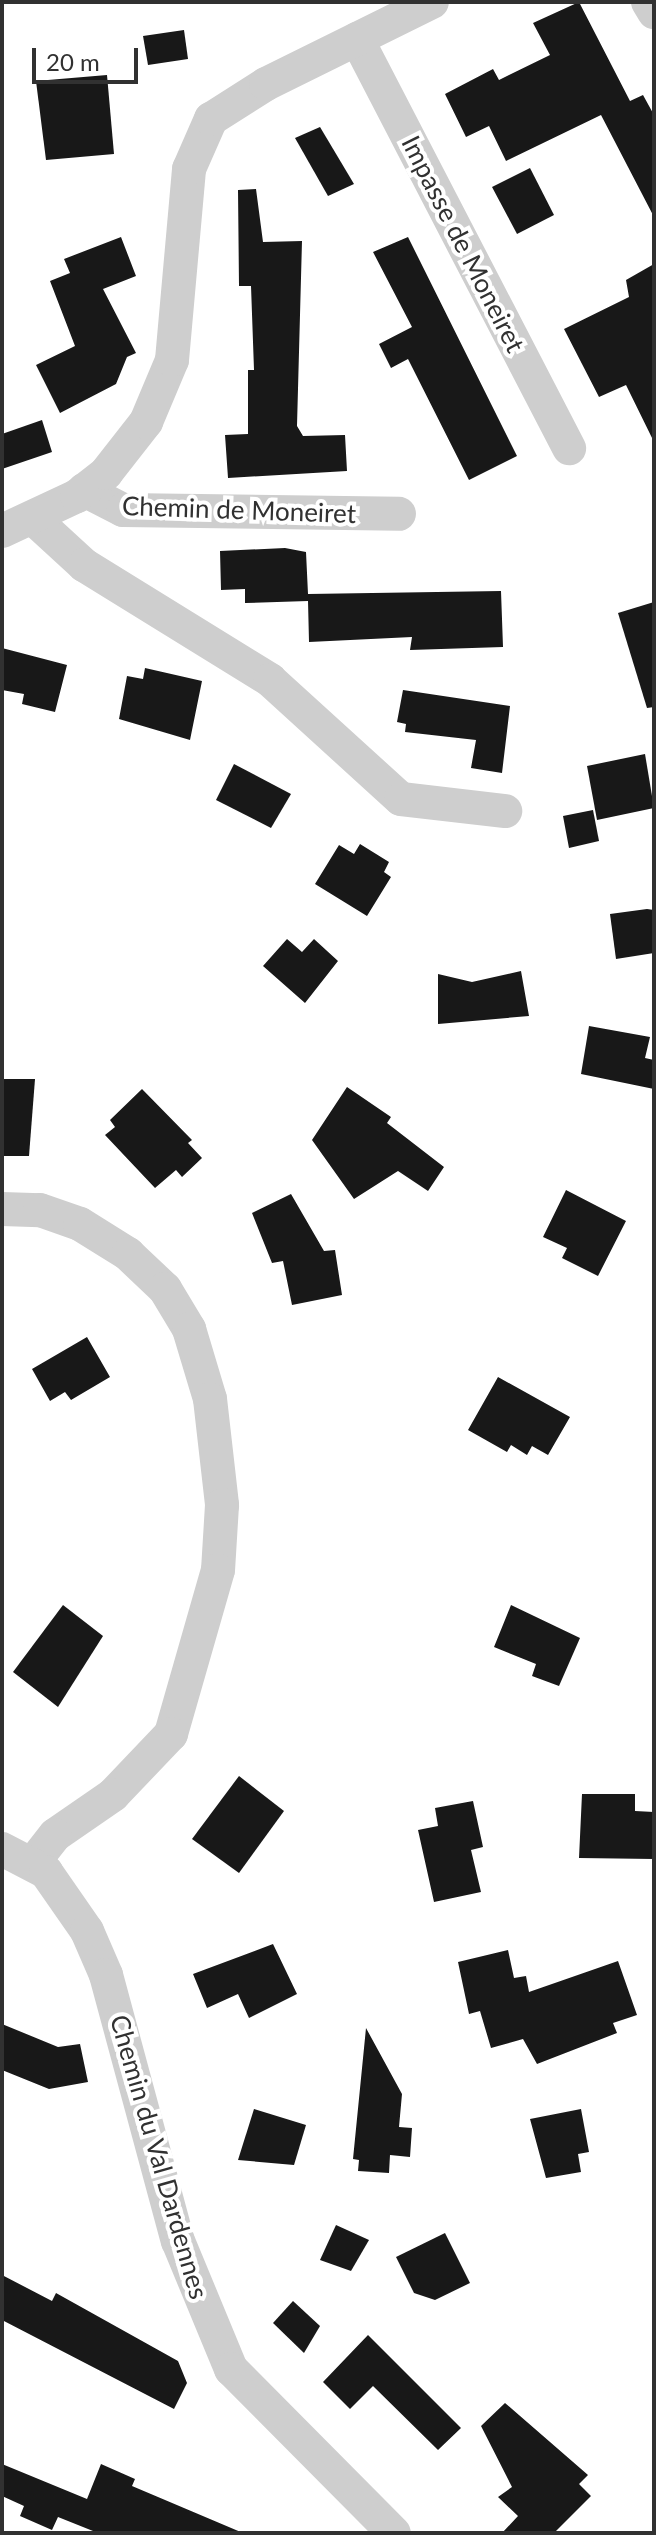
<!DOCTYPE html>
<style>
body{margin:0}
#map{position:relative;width:656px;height:2535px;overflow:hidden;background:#fff;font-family:Lato,sans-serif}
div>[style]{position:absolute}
.building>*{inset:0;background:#181818}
.minor>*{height:34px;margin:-17px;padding:0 17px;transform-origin:17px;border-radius:17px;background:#cecece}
span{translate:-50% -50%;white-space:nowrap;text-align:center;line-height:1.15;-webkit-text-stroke:8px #fff;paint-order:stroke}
.street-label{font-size:26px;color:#313131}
.frame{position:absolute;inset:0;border:4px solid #313131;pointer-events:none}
.scale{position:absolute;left:32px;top:48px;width:106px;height:36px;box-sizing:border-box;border:4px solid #313131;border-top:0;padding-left:10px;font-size:24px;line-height:28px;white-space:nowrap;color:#313131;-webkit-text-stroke:6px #fff;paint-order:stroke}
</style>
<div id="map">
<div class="building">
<div style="clip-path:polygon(579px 2px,630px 101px,643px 95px,654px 115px,654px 217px,601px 115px,506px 161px,489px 126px,466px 137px,445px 94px,493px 69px,499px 80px,550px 55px,533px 23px)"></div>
<div style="clip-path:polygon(184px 30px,188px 59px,148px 65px,143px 36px)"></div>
<div style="clip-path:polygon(107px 75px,114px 154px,46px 160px,36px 81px)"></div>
<div style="clip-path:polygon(320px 127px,354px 184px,328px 196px,295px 138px)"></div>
<div style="clip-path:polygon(530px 168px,554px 215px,517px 234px,492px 187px)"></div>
<div style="clip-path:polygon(256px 189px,263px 242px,302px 241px,297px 426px,303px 436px,345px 435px,347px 471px,228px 478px,225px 435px,248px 434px,248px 370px,254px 370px,251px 286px,239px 286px,238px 190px)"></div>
<div style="clip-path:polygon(121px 237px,136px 276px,103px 289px,136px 353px,127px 357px,116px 384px,60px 413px,36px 365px,75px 346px,50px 281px,70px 273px,64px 259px)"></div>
<div style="clip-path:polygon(408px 237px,517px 456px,469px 480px,408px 359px,391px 368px,379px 344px,412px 327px,373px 252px)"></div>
<div style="clip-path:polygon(654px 264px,654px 442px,626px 385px,599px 397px,564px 329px,629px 297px,626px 280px)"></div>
<div style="clip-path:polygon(42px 420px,52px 452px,2px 469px,2px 434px)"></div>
<div style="clip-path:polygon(285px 548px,306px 552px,308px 594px,501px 591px,503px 647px,410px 650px,412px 637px,309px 642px,308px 601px,245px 603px,245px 589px,221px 590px,220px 551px)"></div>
<div style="clip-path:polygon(654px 602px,654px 707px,647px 708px,618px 613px)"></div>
<div style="clip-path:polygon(2px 648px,67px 665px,55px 712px,22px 704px,24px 694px,2px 690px)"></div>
<div style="clip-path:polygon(145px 668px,202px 681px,190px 740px,119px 719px,127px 676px,143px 679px)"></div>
<div style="clip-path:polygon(403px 690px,510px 706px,502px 773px,471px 768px,476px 740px,405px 732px,406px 724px,397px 722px)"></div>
<div style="clip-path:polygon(645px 754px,654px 808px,597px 820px,587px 766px)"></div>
<div style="clip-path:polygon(234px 764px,291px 794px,271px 828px,216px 800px)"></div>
<div style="clip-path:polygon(593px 810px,599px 841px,569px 848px,563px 816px)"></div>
<div style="clip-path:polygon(360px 844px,389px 862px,384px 872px,391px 877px,367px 916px,315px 884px,339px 845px,354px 854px)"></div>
<div style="clip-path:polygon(647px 909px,654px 910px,654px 953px,616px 959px,610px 914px)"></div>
<div style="clip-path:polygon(287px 939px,302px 952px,314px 939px,338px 961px,305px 1003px,263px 966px)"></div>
<div style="clip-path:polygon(521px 971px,529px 1016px,438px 1024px,438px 974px,472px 982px)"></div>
<div style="clip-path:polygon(589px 1026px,650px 1037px,645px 1058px,654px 1060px,654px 1089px,581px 1074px)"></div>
<div style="clip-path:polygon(2px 1079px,35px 1079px,29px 1156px,2px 1156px)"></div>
<div style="clip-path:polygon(347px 1087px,391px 1117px,387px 1123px,444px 1167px,428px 1191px,398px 1171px,354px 1199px,312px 1140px)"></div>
<div style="clip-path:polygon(142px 1089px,192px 1140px,188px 1143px,202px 1158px,182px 1177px,176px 1170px,155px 1188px,105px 1135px,115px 1127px,110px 1120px)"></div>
<div style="clip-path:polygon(566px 1190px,626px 1221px,598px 1276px,562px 1258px,567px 1248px,543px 1237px)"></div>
<div style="clip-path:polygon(291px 1194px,324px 1251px,335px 1250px,342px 1295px,292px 1305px,283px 1261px,272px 1263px,252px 1213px)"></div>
<div style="clip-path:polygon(87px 1337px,110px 1377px,71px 1400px,65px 1392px,50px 1401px,32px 1369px)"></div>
<div style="clip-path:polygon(498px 1377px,570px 1417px,548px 1455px,532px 1446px,527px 1455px,511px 1445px,507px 1452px,468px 1430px)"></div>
<div style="clip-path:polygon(63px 1605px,103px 1636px,58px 1707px,13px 1672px)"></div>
<div style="clip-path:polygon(511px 1605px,580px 1638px,559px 1686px,532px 1676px,536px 1664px,494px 1647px)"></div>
<div style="clip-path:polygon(239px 1776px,284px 1811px,239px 1873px,192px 1839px)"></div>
<div style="clip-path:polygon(582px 1794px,635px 1794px,635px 1811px,654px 1812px,654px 1859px,579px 1858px)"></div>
<div style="clip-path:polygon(473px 1801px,483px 1847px,471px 1850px,481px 1892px,434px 1902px,418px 1830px,438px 1826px,435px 1808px)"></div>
<div style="clip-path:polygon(273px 1944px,297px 1994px,249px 2018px,238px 1994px,207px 2008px,193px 1974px)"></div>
<div style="clip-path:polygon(508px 1950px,514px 1978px,526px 1976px,529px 1992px,618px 1961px,637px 2015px,613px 2023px,617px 2033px,537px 2064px,523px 2039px,491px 2048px,480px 2011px,469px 2014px,458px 1962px)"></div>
<div style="clip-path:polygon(2px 2024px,58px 2047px,80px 2044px,88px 2082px,49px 2089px,2px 2070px)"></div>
<div style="clip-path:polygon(366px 2028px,402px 2094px,399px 2127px,412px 2128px,410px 2157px,390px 2155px,389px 2173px,358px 2171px,359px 2160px,353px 2159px)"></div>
<div style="clip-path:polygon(254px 2109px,306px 2125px,294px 2165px,238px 2160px)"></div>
<div style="clip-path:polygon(581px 2109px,589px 2152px,578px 2154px,581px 2172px,546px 2178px,530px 2119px)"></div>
<div style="clip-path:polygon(336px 2225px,369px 2240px,351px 2271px,320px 2260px)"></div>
<div style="clip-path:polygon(445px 2233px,470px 2283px,435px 2300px,414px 2293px,396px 2257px)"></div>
<div style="clip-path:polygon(2px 2275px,52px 2301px,56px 2293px,178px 2361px,187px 2383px,174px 2409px,2px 2320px)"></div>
<div style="clip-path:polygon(293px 2301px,320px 2326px,304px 2353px,273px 2323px)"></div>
<div style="clip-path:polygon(368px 2335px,461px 2428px,438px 2450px,373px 2386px,350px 2409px,323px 2382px)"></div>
<div style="clip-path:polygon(505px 2403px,588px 2475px,579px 2484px,591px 2496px,554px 2533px,502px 2533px,518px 2516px,498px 2497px,512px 2487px,481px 2426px)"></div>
<div style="clip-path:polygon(2px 2464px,87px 2499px,101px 2464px,135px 2479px,132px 2486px,243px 2533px,98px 2533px,58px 2517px,52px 2530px,20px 2516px,24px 2506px,2px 2496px)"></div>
</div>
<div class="minor">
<div style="left:648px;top:2px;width:12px;rotate:59deg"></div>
<div style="left:357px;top:39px;width:461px;rotate:62.6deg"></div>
<div style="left:84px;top:490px;width:44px;rotate:27.1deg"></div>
<div style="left:123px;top:510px;width:276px;rotate:0.8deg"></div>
<div style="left:35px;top:520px;width:67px;rotate:42.6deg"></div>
<div style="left:84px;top:565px;width:219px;rotate:31.7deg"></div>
<div style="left:270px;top:680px;width:177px;rotate:42.3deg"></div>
<div style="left:401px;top:799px;width:105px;rotate:6.6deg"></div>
<div style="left:2px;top:531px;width:83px;rotate:-25deg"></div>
<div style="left:77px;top:496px;width:37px;rotate:-38deg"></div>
<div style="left:106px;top:473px;width:65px;rotate:-51.9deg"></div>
<div style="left:146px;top:422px;width:67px;rotate:-67.2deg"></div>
<div style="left:172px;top:360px;width:192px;rotate:-84.9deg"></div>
<div style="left:189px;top:169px;width:55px;rotate:-66.3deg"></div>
<div style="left:211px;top:119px;width:65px;rotate:-32.5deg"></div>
<div style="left:266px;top:84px;width:185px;rotate:-26.3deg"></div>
<div style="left:2px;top:1209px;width:38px;rotate:2deg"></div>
<div style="left:40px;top:1210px;width:42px;rotate:19.3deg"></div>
<div style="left:80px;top:1224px;width:57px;rotate:32deg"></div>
<div style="left:128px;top:1254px;width:51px;rotate:43.4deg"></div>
<div style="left:165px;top:1289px;width:47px;rotate:59deg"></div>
<div style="left:189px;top:1329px;width:73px;rotate:73.3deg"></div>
<div style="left:210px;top:1399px;width:107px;rotate:83.5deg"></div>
<div style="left:222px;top:1505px;width:65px;rotate:93.5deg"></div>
<div style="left:218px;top:1570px;width:171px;rotate:106deg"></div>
<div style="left:171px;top:1734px;width:84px;rotate:133.6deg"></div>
<div style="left:113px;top:1795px;width:70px;rotate:145.4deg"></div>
<div style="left:55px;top:1835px;width:33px;rotate:128deg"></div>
<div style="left:2px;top:1849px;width:50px;rotate:27.6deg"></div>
<div style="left:46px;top:1872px;width:72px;rotate:55.2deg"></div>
<div style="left:87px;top:1931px;width:48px;rotate:66.6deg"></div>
<div style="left:106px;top:1975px;width:276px;rotate:74.9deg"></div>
<div style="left:178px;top:2241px;width:139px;rotate:67.5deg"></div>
<div style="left:231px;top:2369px;width:231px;rotate:45.2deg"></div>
</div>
<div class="street-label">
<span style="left:463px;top:244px;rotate:63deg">Impasse de Moneiret</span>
<span style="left:239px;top:510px;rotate:2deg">Chemin de Moneiret</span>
<span style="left:159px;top:2157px;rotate:74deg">Chemin du Val Dardennes</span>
</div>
<div class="frame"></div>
<div class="scale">20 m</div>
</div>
